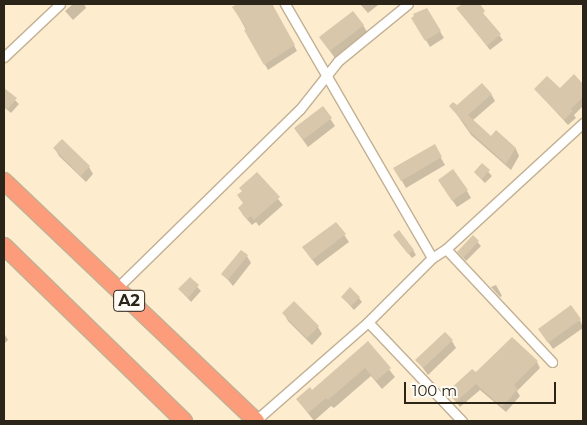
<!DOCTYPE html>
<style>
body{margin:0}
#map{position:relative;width:587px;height:425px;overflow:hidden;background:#feecce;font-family:Montserrat,sans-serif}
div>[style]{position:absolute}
.shadow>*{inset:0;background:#0003}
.building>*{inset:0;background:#d9c7ab}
.roads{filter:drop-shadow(1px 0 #c2b094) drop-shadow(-1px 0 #c2b094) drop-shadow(0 1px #c2b094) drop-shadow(0 -1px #c2b094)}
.street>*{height:9px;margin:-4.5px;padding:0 4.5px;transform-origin:4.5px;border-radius:4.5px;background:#fff}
.highway>*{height:16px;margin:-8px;padding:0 8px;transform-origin:8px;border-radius:8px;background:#fd9c7b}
span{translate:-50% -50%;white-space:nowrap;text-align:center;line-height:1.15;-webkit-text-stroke:4px #fffbf5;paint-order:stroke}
.shield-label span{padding:1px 4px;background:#fffbf5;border:1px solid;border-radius:4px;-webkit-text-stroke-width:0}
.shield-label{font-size:16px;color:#2a2419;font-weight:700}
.frame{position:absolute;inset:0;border:5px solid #2a2419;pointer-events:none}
.scale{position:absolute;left:404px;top:382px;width:152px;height:22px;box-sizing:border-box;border:2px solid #2a2419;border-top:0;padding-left:6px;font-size:15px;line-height:18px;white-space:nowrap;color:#2a2419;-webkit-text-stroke:4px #fffbf5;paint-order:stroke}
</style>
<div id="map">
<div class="shadow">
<div style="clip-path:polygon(73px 4px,84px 4px,86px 8px,73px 20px,65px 11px)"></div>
<div style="clip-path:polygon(240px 4px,272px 4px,297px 51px,268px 70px,234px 8px)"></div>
<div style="clip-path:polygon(360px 4px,378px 4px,378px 5px,368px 13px)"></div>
<div style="clip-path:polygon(465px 4px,478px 4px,485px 17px,503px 40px,490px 50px,458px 9px)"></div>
<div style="clip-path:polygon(427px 10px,444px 38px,430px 47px,413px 18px,420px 11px,422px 13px)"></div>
<div style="clip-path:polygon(363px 25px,367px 32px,335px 58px,320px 38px)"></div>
<div style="clip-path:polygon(574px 76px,583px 86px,583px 106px,574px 115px,576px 118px,568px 125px,535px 89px,560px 90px)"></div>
<div style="clip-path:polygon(4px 90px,19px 104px,11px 113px,4px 107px)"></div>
<div style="clip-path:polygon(491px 94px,495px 101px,472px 121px,491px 137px,496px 132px,516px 149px,519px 156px,511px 170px,471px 135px,451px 106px,457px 107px)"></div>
<div style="clip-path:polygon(323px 108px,335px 126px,308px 147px,295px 129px)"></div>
<div style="clip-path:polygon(62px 141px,89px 167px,93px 174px,86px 182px,59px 156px,55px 149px)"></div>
<div style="clip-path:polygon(434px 146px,445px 165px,406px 188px,395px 169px)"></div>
<div style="clip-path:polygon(482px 165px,492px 176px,485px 183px,475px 173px)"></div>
<div style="clip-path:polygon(257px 174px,283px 205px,259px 226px,256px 222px,252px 225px,243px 215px,239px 208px,244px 204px,239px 196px)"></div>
<div style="clip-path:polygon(444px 188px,467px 191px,471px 198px,457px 207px)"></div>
<div style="clip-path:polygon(336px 223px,349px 242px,317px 266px,308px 254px)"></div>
<div style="clip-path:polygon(394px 236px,413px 250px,416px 255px,412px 258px)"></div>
<div style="clip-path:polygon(473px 237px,481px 246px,466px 261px,458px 252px)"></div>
<div style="clip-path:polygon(247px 256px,251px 263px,233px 286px,223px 274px)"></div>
<div style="clip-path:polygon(190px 279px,201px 291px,191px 302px,180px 290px)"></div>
<div style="clip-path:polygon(496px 285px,502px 296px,500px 297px,491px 287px)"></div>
<div style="clip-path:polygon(342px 297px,359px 298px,362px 302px,354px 310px)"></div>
<div style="clip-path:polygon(284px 314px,318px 327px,322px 334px,312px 345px,288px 321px)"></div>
<div style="clip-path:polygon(580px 320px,583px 328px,553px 349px,544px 336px)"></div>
<div style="clip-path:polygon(4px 333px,8px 340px,4px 344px)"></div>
<div style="clip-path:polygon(452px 341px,456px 348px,428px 375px,417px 360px)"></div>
<div style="clip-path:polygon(368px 343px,395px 377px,382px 389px,371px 376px,334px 408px,331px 406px,314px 421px,298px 400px,312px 391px)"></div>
<div style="clip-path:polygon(537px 362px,540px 368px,517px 391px,520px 396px,506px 412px,480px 390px,460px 407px,449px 392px,476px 374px)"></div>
</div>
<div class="building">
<div style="clip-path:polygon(237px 4px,272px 4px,295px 45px,264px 65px,244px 30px,247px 29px,232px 7px)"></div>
<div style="clip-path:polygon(463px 4px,480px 4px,485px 11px,483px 13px,501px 34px,487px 46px,456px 8px)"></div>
<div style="clip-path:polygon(427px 8px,441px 31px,425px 41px,411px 18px,414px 16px,413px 14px)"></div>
<div style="clip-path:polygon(353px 11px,364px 25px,330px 51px,319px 37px)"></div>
<div style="clip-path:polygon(574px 74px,583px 84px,583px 97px,571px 109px,573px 111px,564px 120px,534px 89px,547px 76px,560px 88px)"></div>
<div style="clip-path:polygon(482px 83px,492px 94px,468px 115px,491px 136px,496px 130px,516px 148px,506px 164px,466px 128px,467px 126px,449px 106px,453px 102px,457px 105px)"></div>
<div style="clip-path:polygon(4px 88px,17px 98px,8px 109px,4px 106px)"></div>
<div style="clip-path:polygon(323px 106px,332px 118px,303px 140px,294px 128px)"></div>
<div style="clip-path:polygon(62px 139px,90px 166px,81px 176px,53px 148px)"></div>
<div style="clip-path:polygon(435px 144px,442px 157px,401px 181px,393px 168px)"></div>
<div style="clip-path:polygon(482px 163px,490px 170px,482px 179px,474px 172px)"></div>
<div style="clip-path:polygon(453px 169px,468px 190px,452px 201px,438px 180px)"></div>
<div style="clip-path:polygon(257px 172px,280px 197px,254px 220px,251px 216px,247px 219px,238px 208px,243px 203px,237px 195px,242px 191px,239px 188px)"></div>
<div style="clip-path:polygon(336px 222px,346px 234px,312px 260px,302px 247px)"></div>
<div style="clip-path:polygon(399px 230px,414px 250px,408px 254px,393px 235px)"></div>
<div style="clip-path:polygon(473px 235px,479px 241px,463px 258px,457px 252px)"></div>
<div style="clip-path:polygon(241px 250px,248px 255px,228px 280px,221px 274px)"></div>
<div style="clip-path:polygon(190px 277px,199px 285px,188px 298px,178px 289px)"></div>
<div style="clip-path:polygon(350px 287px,360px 297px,351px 306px,341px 297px)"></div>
<div style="clip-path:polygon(294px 301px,319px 326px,307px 338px,282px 313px)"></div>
<div style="clip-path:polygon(571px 305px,581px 319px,548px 343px,538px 329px)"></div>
<div style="clip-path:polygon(445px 332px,453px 340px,423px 368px,415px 360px)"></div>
<div style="clip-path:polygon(512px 337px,538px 361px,514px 385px,518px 389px,502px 407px,476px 384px,456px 402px,447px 392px,472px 369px,476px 372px)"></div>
<div style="clip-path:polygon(368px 341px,391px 368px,376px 381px,365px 368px,328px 400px,326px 398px,308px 413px,296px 399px,310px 387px,312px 390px)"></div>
</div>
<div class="roads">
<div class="street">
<div style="left:285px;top:4px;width:293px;rotate:59.9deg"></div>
<div style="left:4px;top:57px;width:77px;rotate:-43.4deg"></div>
<div style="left:446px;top:249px;width:155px;rotate:46.8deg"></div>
<div style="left:116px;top:289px;width:257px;rotate:-44.4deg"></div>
<div style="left:300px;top:109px;width:61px;rotate:-51.6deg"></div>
<div style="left:338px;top:61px;width:90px;rotate:-39.2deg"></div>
<div style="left:368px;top:322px;width:137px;rotate:46.5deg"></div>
<div style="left:255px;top:421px;width:150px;rotate:-41.2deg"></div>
<div style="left:368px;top:322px;width:91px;rotate:-45deg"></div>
<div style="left:432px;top:258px;width:17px;rotate:-33deg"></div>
<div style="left:446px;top:249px;width:186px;rotate:-42.6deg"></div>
</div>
<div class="highway">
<div style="left:4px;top:181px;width:348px;rotate:43.6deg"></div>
<div style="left:4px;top:246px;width:251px;rotate:44.2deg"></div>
</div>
</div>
<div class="shield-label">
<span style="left:129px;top:301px">A2</span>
</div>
<div class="frame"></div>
<div class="scale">100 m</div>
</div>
